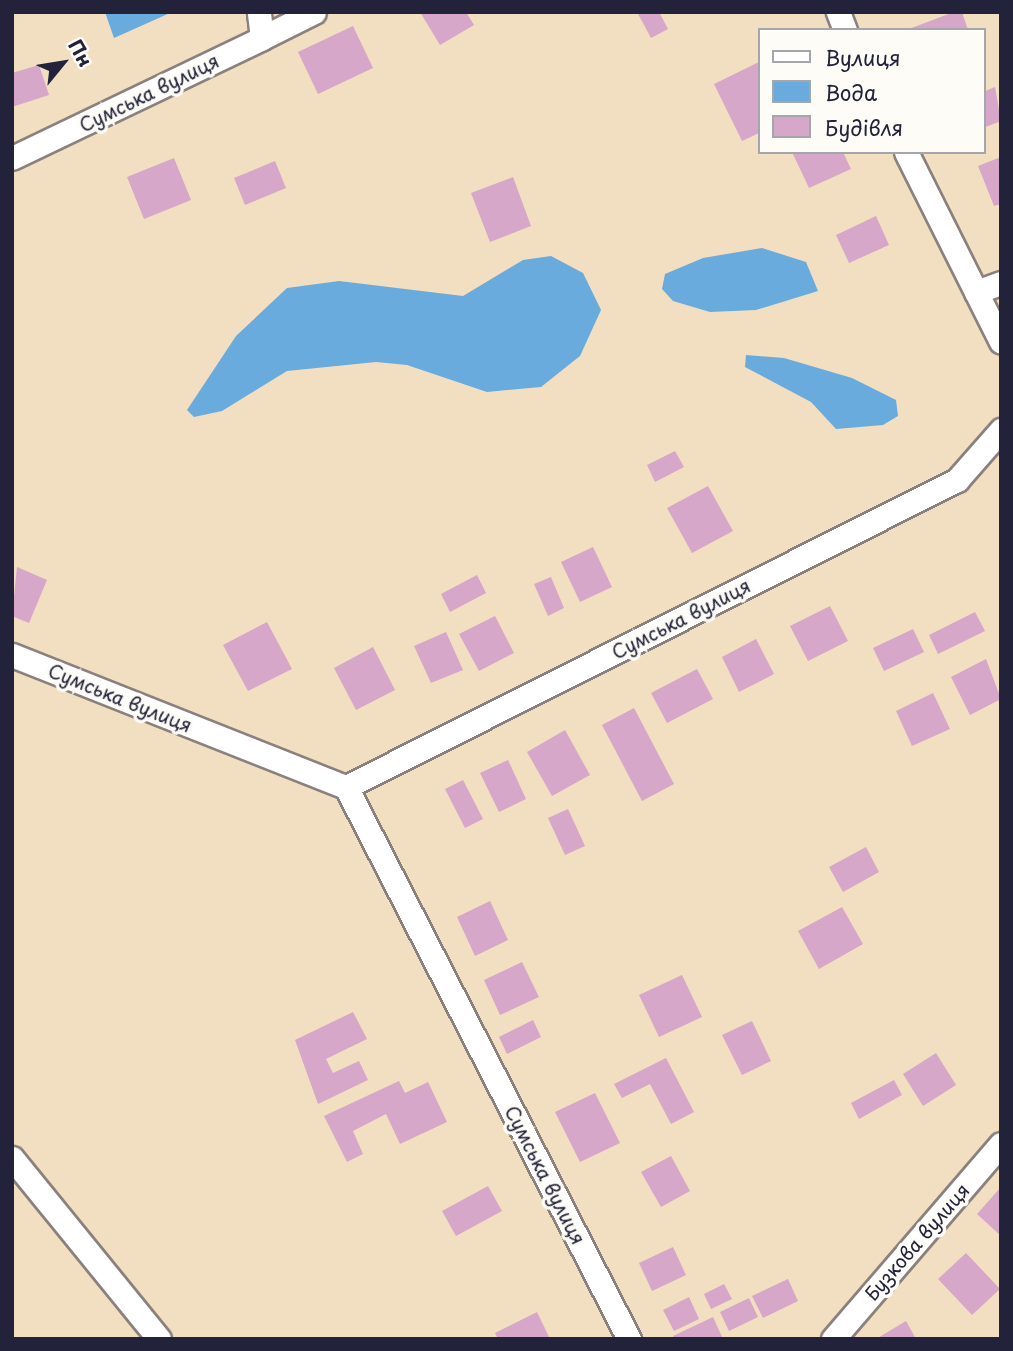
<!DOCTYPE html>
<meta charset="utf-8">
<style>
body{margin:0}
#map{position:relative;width:1013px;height:1351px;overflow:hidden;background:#f2dec1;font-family:"Playpen Sans",sans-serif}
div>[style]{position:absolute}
.water>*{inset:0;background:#69abdd}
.building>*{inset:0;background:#d6a7c9}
.roads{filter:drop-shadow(2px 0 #8a807e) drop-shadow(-2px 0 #8a807e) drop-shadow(0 2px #8a807e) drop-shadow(0 -2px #8a807e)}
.minor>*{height:23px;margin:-11.5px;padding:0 11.5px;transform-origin:11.5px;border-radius:11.5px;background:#fff}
span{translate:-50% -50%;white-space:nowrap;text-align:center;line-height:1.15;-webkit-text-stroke:7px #fdfcf7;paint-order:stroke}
.street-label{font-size:19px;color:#22223b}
.frame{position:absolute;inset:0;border:14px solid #22223b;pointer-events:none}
.legend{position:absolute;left:758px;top:28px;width:228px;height:126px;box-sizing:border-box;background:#fdfcf7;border:2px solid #a5a5ac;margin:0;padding:9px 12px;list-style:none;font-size:21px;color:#22223b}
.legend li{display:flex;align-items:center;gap:14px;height:35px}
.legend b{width:35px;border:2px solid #a5a5ac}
.north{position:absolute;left:28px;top:28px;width:70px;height:70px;-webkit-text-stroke:5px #fdfcf7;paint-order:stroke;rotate:60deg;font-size:19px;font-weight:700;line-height:28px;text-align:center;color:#22223b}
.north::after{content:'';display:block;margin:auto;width:24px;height:32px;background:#22223b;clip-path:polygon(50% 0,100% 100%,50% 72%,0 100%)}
</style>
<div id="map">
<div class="water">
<div style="clip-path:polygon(105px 12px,170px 12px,170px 13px,114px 38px)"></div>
<div style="clip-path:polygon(762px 248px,806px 262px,818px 291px,756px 310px,710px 312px,673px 301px,662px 289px,665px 274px,703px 258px)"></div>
<div style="clip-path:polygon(551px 256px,583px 273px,601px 310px,580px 356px,541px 387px,487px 392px,407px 365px,376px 362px,287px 371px,222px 411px,194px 417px,187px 410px,236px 336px,287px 288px,339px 281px,463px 296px,523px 260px)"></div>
<div style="clip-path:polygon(746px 355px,784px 358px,852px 378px,896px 400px,898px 416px,883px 425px,836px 429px,811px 402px,745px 367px)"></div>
</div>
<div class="building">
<div style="clip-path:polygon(420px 12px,466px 12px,474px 25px,440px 45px)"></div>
<div style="clip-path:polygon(637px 12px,659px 12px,668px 29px,651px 38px)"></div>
<div style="clip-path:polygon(962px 12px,968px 30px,906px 30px,954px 12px)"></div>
<div style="clip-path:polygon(353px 26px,373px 68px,318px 94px,298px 52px)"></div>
<div style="clip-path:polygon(759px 62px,759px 133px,742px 141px,714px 84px)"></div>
<div style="clip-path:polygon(39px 65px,49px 95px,12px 107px,12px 73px)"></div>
<div style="clip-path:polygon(995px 87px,1001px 121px,983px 128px,983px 92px)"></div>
<div style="clip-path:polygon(792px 152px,843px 152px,851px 169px,809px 188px)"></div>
<div style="clip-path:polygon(1001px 157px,1001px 204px,994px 206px,978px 166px)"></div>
<div style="clip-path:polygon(174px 158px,191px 200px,144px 219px,127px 177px)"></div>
<div style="clip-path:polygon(275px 161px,286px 188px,245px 205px,234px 178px)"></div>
<div style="clip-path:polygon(513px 177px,531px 226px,490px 242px,471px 193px)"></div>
<div style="clip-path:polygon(876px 216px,889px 245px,849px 263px,836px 235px)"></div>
<div style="clip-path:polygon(675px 451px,684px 467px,655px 482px,647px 465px)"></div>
<div style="clip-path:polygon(708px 486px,733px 531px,692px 553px,667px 508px)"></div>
<div style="clip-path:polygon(593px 547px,612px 587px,580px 602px,561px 562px)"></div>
<div style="clip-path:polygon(17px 567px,47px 580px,29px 623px,12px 616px)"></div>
<div style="clip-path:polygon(477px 575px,486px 593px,450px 612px,441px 594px)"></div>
<div style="clip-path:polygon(551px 577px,564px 608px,548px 616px,534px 584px)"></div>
<div style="clip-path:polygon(830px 606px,848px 641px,808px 661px,790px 626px)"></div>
<div style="clip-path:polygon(975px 612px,985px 631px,938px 654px,929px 635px)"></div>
<div style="clip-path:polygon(495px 616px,514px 653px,479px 671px,459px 634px)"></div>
<div style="clip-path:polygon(267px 622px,292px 669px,248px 691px,223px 645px)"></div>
<div style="clip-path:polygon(913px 629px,924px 652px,884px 671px,873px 648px)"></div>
<div style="clip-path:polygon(446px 632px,463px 670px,431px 683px,414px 646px)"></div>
<div style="clip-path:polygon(756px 639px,774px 674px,739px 692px,722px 657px)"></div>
<div style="clip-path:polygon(373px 647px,395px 690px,356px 710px,334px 668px)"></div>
<div style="clip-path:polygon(986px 659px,1001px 699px,970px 715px,951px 677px)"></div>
<div style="clip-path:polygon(697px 669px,713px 699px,667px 723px,651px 693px)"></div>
<div style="clip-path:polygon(933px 693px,950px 729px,912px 746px,896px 711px)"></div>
<div style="clip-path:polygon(634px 708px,674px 784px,642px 801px,602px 725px)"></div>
<div style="clip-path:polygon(565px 730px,590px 775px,552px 796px,527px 752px)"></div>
<div style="clip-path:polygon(508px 760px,526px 799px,499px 812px,480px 773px)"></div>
<div style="clip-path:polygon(463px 780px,483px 819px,465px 828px,445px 789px)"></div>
<div style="clip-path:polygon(568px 809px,585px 846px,565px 855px,548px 818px)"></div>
<div style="clip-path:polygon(866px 847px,879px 872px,843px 892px,829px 867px)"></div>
<div style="clip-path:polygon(490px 901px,508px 940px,475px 956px,457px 917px)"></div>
<div style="clip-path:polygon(842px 907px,863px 944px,819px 969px,798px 931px)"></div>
<div style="clip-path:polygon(522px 962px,539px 997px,500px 1015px,484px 980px)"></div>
<div style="clip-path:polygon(682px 975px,702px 1017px,659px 1037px,639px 995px)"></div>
<div style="clip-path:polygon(353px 1012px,367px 1039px,326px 1059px,333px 1073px,359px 1061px,368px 1080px,318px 1104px,295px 1040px)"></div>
<div style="clip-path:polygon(533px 1020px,541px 1037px,507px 1054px,499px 1037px)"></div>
<div style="clip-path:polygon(752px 1021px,771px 1061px,742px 1075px,722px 1035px)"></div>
<div style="clip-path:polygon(936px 1053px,956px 1085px,923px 1106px,903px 1074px)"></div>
<div style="clip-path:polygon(666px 1058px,694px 1112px,671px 1124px,650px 1084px,622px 1098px,614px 1084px)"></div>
<div style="clip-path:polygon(894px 1080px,902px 1095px,859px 1119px,851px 1103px)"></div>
<div style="clip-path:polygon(399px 1081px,405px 1093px,428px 1082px,447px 1122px,400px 1144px,386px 1114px,353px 1131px,363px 1154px,347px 1162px,324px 1116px)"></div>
<div style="clip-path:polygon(595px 1093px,620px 1143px,580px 1162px,555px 1112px)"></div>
<div style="clip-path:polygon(671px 1156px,690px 1191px,661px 1207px,641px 1172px)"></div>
<div style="clip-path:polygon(488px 1186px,502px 1211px,456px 1236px,442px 1211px)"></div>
<div style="clip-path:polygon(1001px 1187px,1001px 1236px,977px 1214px)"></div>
<div style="clip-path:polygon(673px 1247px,686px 1275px,652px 1291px,639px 1263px)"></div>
<div style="clip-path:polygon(966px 1253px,1000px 1289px,972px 1315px,938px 1279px)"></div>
<div style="clip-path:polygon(788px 1279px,798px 1301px,763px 1318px,752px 1296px)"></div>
<div style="clip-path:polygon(724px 1284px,732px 1299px,711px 1309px,704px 1294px)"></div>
<div style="clip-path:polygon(689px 1297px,699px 1319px,674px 1331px,663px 1310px)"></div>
<div style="clip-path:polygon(749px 1298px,758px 1317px,729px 1331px,720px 1312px)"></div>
<div style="clip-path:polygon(537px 1312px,550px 1339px,498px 1339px,495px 1333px)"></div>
<div style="clip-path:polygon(713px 1317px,723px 1339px,675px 1339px,673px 1336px)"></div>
<div style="clip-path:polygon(906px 1321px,916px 1339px,876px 1339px)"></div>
</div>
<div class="roads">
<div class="minor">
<div style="left:838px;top:12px;width:19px;rotate:69deg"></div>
<div style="left:262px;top:38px;width:58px;rotate:-26.6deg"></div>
<div style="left:906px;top:152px;width:212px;rotate:63.4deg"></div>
<div style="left:12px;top:158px;width:277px;rotate:-25.6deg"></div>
<div style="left:262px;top:38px;width:26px;rotate:-97deg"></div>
<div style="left:976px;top:292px;width:27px;rotate:-20deg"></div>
<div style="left:12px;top:655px;width:359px;rotate:21.6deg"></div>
<div style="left:12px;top:1158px;width:233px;rotate:50.9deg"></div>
<div style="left:629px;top:1339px;width:620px;rotate:-117.14deg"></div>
<div style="left:346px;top:787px;width:684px;rotate:-26.68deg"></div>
<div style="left:957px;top:480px;width:67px;rotate:-48.7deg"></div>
<div style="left:833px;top:1339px;width:257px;rotate:-49.3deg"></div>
</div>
</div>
<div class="street-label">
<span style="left:149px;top:93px;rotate:-26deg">Сумська вулиця</span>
<span style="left:681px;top:619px;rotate:-27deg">Сумська вулиця</span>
<span style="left:120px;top:698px;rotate:22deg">Сумська вулиця</span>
<span style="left:545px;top:1175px;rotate:63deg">Сумська вулиця</span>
<span style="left:917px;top:1242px;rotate:-49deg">Бузкова вулиця</span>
</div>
<div class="frame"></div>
<ul class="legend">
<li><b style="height:9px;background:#fff"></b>Вулиця</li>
<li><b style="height:19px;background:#69abdd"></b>Вода</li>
<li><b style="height:19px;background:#d6a7c9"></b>Будівля</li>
</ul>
<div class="north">Пн</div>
</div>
